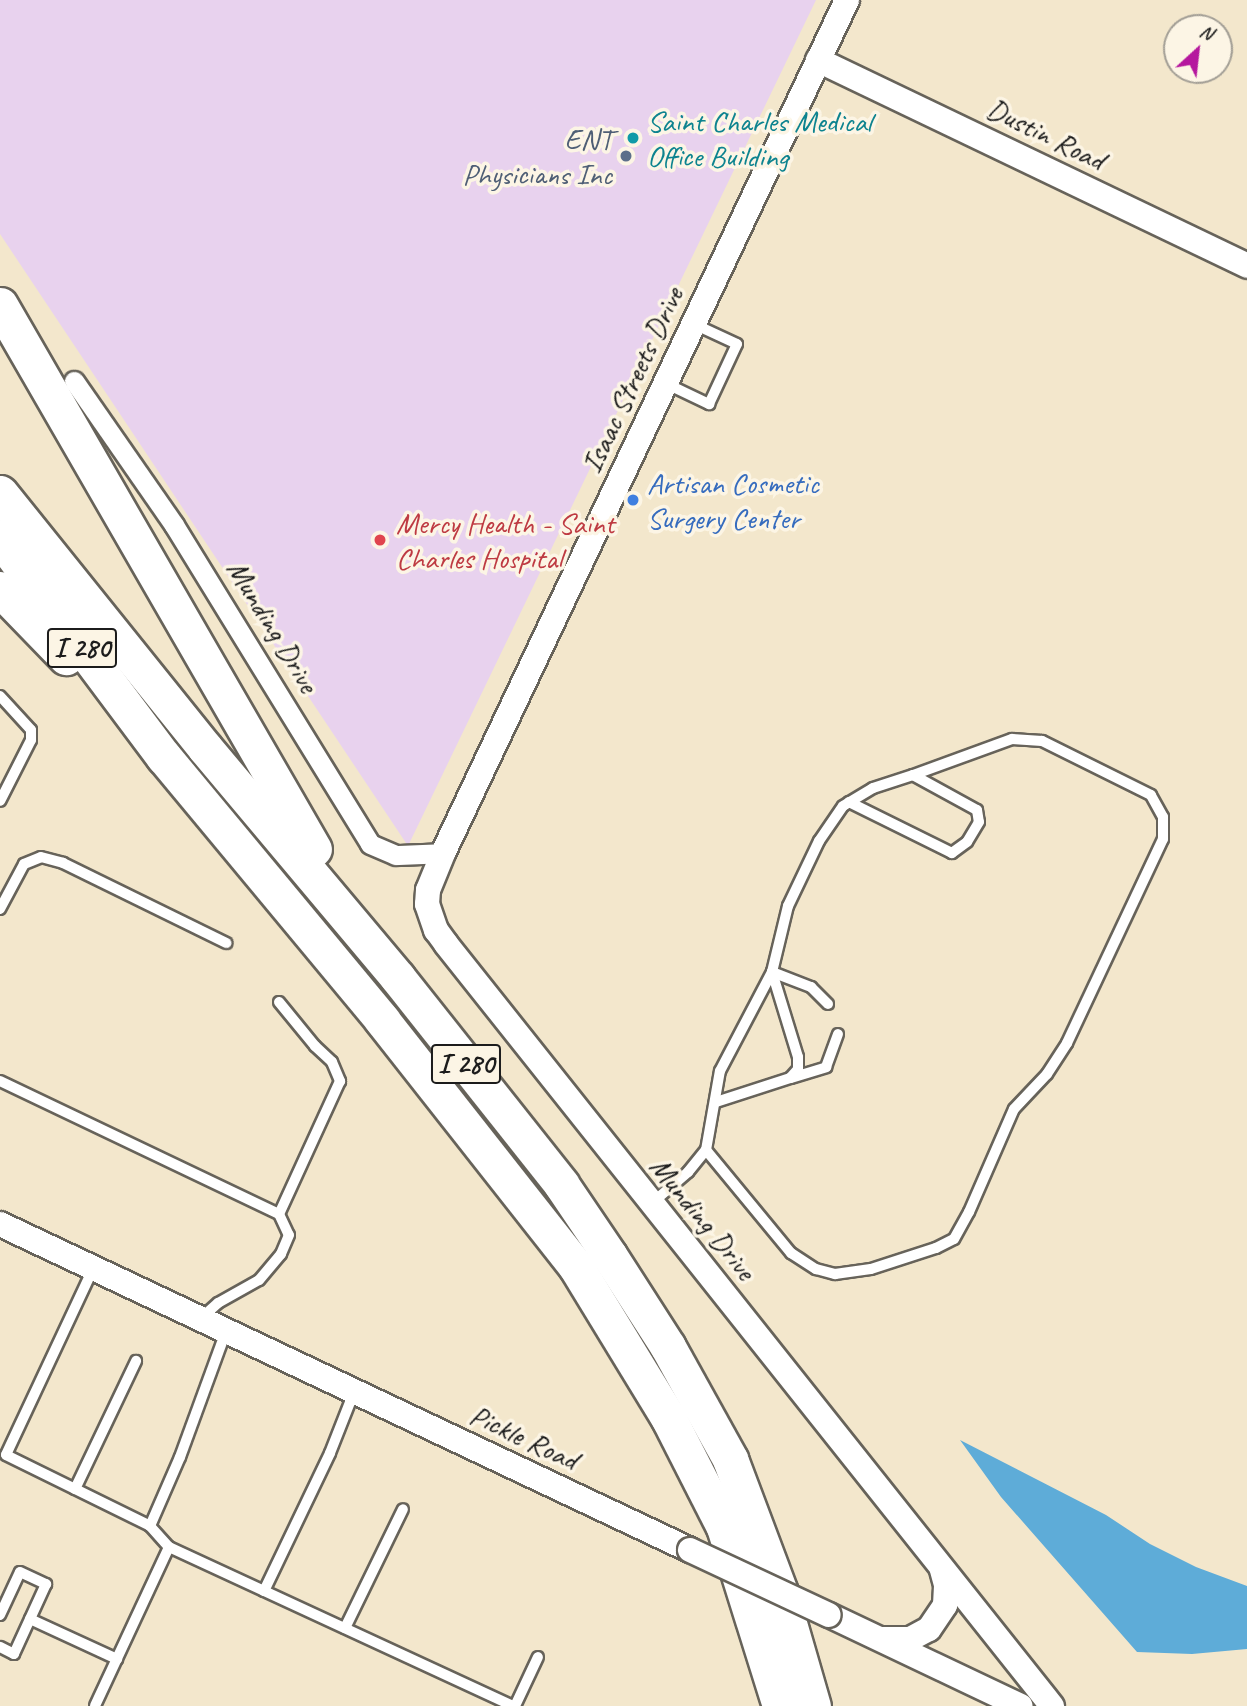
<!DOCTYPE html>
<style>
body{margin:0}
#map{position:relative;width:1247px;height:1706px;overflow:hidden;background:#f3e7cc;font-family:Caveat,sans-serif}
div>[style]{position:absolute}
.built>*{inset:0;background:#e8d2ee}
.water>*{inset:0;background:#5eacd8}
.roads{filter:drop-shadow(2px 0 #67635a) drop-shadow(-2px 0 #67635a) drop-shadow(0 2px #67635a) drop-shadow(0 -2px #67635a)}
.service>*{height:10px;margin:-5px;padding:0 5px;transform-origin:5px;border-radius:5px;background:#fff}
.minor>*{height:19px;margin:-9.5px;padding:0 9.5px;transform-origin:9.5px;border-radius:9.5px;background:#fff}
.tertiary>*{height:24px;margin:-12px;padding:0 12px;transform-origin:12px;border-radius:12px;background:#fff}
.motorway>*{height:35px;margin:-17.5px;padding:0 17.5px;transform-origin:17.5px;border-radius:17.5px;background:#fff}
.bridges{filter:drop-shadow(2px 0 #67635a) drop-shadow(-2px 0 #67635a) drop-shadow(0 2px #67635a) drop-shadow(0 -2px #67635a)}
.tertiary-bridge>*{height:24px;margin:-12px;padding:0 12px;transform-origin:12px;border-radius:12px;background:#fff}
.dots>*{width:19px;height:19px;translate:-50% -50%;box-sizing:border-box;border:4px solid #fcf5e5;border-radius:50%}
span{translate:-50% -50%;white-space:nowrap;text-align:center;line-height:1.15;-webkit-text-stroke:7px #fcf5e5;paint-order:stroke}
.shield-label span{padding:2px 5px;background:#fcf5e5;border:2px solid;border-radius:5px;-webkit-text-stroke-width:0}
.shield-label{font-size:28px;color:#1c1c1c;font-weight:700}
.culture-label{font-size:30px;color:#0d838f}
.left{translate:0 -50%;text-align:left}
.street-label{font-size:30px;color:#1c1c1c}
.service-label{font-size:30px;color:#4e5e75}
.right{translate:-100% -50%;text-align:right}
.shop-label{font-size:30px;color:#366cbe}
.health-label{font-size:30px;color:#be3a42}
.north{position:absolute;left:1163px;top:14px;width:70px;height:70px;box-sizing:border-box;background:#fcf5e5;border:2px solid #a29e95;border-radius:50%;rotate:27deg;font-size:19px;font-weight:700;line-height:28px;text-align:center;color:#1c1c1c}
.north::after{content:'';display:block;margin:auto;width:24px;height:32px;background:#b5179e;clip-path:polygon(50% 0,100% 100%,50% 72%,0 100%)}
</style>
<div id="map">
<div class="built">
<div style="clip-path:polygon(0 0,816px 0,408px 846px,0 234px)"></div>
</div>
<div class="water">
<div style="clip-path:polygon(960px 1440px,1106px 1515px,1150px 1544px,1196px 1567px,1247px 1586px,1247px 1649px,1192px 1654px,1137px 1652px,1001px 1497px)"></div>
</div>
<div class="roads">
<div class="service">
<div style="left:667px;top:384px;width:47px;rotate:25.5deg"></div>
<div style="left:709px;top:404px;width:66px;rotate:-65deg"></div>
<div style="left:737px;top:344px;width:47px;rotate:-155.1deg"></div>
<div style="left:0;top:696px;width:46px;rotate:47.6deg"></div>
<div style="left:31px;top:730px;width:10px;rotate:90deg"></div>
<div style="left:31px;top:740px;width:68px;rotate:116.9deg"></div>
<div style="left:0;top:909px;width:51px;rotate:-61.9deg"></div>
<div style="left:24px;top:864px;width:18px;rotate:-22deg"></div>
<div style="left:41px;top:857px;width:23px;rotate:15deg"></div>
<div style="left:63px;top:863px;width:182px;rotate:26.1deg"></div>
<div style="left:772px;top:972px;width:42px;rotate:21deg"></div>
<div style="left:811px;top:987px;width:24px;rotate:45deg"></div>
<div style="left:279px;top:1002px;width:57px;rotate:50.7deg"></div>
<div style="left:315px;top:1046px;width:23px;rotate:43deg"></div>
<div style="left:332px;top:1062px;width:21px;rotate:67deg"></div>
<div style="left:340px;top:1081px;width:146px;rotate:114.6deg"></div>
<div style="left:791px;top:1078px;width:37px;rotate:-17deg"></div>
<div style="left:826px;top:1067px;width:35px;rotate:-70deg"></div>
<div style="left:0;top:1081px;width:309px;rotate:25.5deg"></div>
<div style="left:279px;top:1214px;width:23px;rotate:65deg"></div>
<div style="left:289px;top:1235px;width:21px;rotate:113deg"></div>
<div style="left:281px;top:1254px;width:34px;rotate:130deg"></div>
<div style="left:259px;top:1280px;width:47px;rotate:150.7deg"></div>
<div style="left:218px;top:1303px;width:24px;rotate:138deg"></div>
<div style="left:716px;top:1102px;width:78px;rotate:-18deg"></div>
<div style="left:790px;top:1078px;width:12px;rotate:-48deg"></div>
<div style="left:798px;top:1069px;width:12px;rotate:-90deg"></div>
<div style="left:798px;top:1057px;width:89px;rotate:-107deg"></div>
<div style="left:706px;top:1150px;width:134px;rotate:50.5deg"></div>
<div style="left:791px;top:1253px;width:30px;rotate:33deg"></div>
<div style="left:816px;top:1269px;width:20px;rotate:15deg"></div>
<div style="left:835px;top:1274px;width:36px;rotate:-8deg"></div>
<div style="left:871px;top:1269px;width:68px;rotate:-17.9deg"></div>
<div style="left:936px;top:1248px;width:20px;rotate:-27deg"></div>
<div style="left:954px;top:1239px;width:31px;rotate:-61deg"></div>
<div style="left:969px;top:1212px;width:112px;rotate:-66.4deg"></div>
<div style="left:1014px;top:1109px;width:48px;rotate:-46.7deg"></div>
<div style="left:1047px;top:1074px;width:37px;rotate:-57deg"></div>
<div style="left:1067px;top:1043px;width:225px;rotate:-64.8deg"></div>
<div style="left:1163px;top:839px;width:22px;rotate:-90deg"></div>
<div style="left:1163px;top:817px;width:25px;rotate:-119deg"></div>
<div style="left:1151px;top:795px;width:122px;rotate:-153.6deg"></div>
<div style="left:1042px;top:741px;width:30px;rotate:-176deg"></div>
<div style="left:1012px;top:739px;width:105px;rotate:160deg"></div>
<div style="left:652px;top:1203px;width:48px;rotate:-40.7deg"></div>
<div style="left:688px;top:1172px;width:28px;rotate:-51deg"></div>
<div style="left:706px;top:1150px;width:80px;rotate:-80deg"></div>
<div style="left:720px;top:1071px;width:112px;rotate:-62.3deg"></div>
<div style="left:772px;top:972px;width:68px;rotate:-76.4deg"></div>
<div style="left:788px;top:906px;width:72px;rotate:-64.5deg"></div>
<div style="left:819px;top:841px;width:42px;rotate:-55.6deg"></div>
<div style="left:843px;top:806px;width:35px;rotate:-31deg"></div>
<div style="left:873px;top:788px;width:42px;rotate:-18deg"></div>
<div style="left:913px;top:775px;width:73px;rotate:28.7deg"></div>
<div style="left:977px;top:810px;width:12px;rotate:81deg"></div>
<div style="left:979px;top:822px;width:23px;rotate:121deg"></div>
<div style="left:967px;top:842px;width:19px;rotate:144deg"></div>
<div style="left:952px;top:853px;width:115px;rotate:-153.7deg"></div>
<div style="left:93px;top:1269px;width:205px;rotate:115.1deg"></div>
<div style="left:6px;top:1455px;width:161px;rotate:26.2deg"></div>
<div style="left:150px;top:1526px;width:28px;rotate:48deg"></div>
<div style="left:169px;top:1547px;width:175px;rotate:115deg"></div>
<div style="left:75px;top:1489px;width:142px;rotate:-64.5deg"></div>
<div style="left:150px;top:1526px;width:75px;rotate:-66.5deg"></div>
<div style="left:180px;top:1457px;width:134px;rotate:-69.9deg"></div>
<div style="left:169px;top:1547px;width:379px;rotate:24.8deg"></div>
<div style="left:264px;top:1591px;width:153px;rotate:-64.4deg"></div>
<div style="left:330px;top:1453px;width:66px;rotate:-68.5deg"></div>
<div style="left:0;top:1615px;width:47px;rotate:-65.1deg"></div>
<div style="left:20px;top:1572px;width:29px;rotate:25deg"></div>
<div style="left:46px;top:1584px;width:77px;rotate:114.6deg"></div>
<div style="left:14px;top:1654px;width:16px;rotate:-153deg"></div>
<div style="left:30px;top:1619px;width:96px;rotate:24.7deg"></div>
<div style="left:345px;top:1628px;width:132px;rotate:-64deg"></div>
<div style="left:515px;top:1706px;width:54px;rotate:-64.9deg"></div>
</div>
<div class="minor">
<div style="left:74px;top:381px;width:175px;rotate:55.2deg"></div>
<div style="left:174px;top:525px;width:374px;rotate:58.4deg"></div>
<div style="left:370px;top:844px;width:28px;rotate:23deg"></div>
<div style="left:396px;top:855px;width:47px;rotate:-2.4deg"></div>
</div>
<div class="tertiary">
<div style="left:847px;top:0;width:942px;rotate:115.34deg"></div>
<div style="left:444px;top:851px;width:42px;rotate:112.3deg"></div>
<div style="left:428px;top:890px;width:14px;rotate:94deg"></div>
<div style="left:427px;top:904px;width:28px;rotate:71deg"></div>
<div style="left:436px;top:930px;width:17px;rotate:54deg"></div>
<div style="left:446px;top:944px;width:974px;rotate:51.51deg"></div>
<div style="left:818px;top:60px;width:476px;rotate:25.6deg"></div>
<div style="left:0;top:1224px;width:763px;rotate:25.29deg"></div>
<div style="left:829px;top:1615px;width:212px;rotate:25.4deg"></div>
<div style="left:883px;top:1639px;width:27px"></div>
<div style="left:910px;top:1639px;width:21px;rotate:-28deg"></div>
<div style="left:929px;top:1629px;width:29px;rotate:-56deg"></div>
<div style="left:945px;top:1605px;width:20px;rotate:-87deg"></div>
<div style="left:946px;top:1585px;width:16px;rotate:-105deg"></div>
</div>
<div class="motorway">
<div style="left:0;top:305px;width:628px;rotate:60.01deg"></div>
<div style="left:0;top:493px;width:327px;rotate:51.2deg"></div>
<div style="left:205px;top:748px;width:300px;rotate:50deg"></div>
<div style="left:398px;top:978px;width:263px;rotate:51.6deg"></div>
<div style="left:561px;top:1184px;width:86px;rotate:55.9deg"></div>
<div style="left:609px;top:1255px;width:109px;rotate:57.3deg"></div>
<div style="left:668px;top:1347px;width:128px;rotate:61deg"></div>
<div style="left:730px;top:1459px;width:142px;rotate:69.4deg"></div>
<div style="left:780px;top:1592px;width:119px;rotate:73.9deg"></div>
<div style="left:0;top:538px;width:274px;rotate:53.2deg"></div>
<div style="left:164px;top:757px;width:342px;rotate:50.3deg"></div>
<div style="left:382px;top:1020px;width:315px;rotate:51.8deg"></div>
<div style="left:577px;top:1268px;width:175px;rotate:58.6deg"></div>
<div style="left:668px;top:1417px;width:123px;rotate:63deg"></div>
<div style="left:724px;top:1527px;width:188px;rotate:72.6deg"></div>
<div style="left:0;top:589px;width:95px;rotate:45.9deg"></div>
</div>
</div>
<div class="bridges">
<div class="tertiary-bridge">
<div style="left:690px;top:1550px;width:153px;rotate:25.1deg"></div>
</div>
</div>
<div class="dots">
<div style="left:633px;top:138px;background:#0f9aa8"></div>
<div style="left:626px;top:156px;background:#5c6f8a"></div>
<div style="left:633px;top:500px;background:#3f7fe0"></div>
<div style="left:380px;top:540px;background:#e0444e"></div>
</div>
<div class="shield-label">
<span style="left:82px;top:648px">I 280</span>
<span style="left:466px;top:1064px">I 280</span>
</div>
<div class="culture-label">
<span class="left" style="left:647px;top:138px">Saint Charles Medical<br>Office Building</span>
</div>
<div class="street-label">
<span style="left:1046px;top:134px;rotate:26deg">Dustin Road</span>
<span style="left:632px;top:380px;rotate:-65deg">Isaac Streets Drive</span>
<span style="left:273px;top:626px;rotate:59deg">Munding Drive</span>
<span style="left:703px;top:1218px;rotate:51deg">Munding Drive</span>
<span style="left:524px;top:1437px;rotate:25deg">Pickle Road</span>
</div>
<div class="service-label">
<span class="right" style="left:612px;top:156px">ENT<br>Physicians Inc</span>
</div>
<div class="shop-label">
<span class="left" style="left:647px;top:500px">Artisan Cosmetic<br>Surgery Center</span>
</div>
<div class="health-label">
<span class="left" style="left:396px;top:540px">Mercy Health - Saint<br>Charles Hospital</span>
</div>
<div class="north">N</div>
</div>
